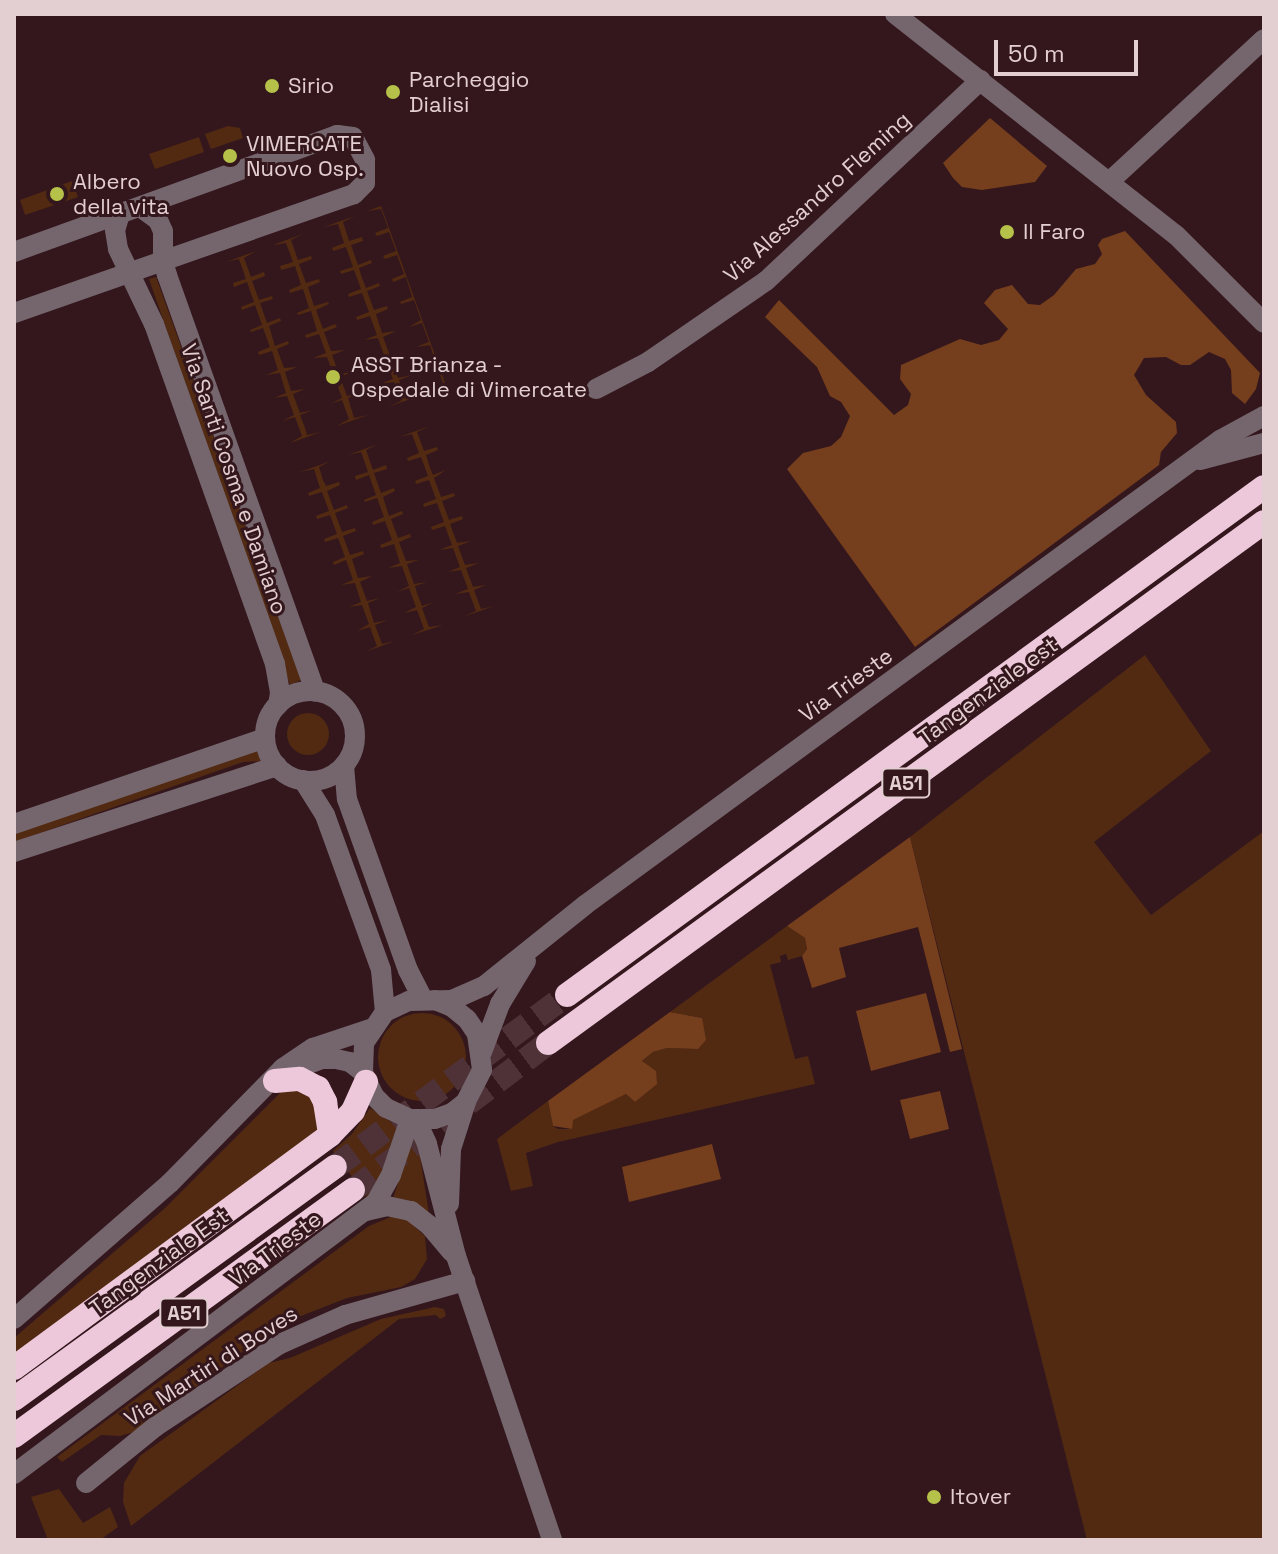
<!DOCTYPE html>
<style>
body{margin:0}
#map{position:relative;width:1278px;height:1554px;overflow:hidden;background:#34171d;font-family:"Space Grotesk",sans-serif}
div>[style]{position:absolute}
.green>*{inset:0;background:#522a12}
.round{border-radius:50%}
.forest>*{inset:0;background:#753e1c}
.highway-tunnel>*{height:24px;margin-top:-12px;transform-origin:0;background:repeating-linear-gradient(90deg,#4e3238 0 24px,transparent 0 36px)}
.minor>*{height:20px;margin:-10px;padding:0 10px;transform-origin:10px;border-radius:10px;background:#75666e}
.minor>.ring{margin:-10px;padding:0;box-sizing:content-box;background:none;border:20px solid #75666e;border-radius:50%}
.highway>*{height:24px;margin:-12px;padding:0 12px;transform-origin:12px;border-radius:12px;background:#ecc8da}
.dots>*{width:22px;height:22px;translate:-50% -50%;box-sizing:border-box;border:4px solid #34171d;border-radius:50%}
span{translate:-50% -50%;white-space:nowrap;text-align:center;line-height:1.15;-webkit-text-stroke:6px #34171d;paint-order:stroke}
.shield-label span{padding:2px 6px;background:#34171d;border:2px solid;border-radius:6px;-webkit-text-stroke-width:0}
.shield-label{font-size:20px;color:#e3ced1;font-weight:700}
.poi-label{font-size:22px;color:#e3ced1}
.left{translate:0 -50%;text-align:left}
.street-label{font-size:22px;color:#e3ced1}
.frame{position:absolute;inset:0;border:16px solid #e3ced1;pointer-events:none}
.scale{position:absolute;left:994px;top:40px;width:144px;height:36px;box-sizing:border-box;border:4px solid #e3ced1;border-top:0;padding-left:10px;font-size:24px;line-height:28px;white-space:nowrap;color:#e3ced1;-webkit-text-stroke:6px #34171d;paint-order:stroke}
</style>
<div id="map">
<div class="green">
<div style="clip-path:polygon(228px 126px,240px 128px,243px 138px,211px 149px,205px 134px)"></div>
<div style="clip-path:polygon(199px 137px,204px 152px,155px 169px,149px 154px)"></div>
<div style="clip-path:polygon(72px 181px,78px 197px,25px 215px,20px 200px)"></div>
<div style="clip-path:polygon(381px 206px,448px 391px,433px 396px,431px 391px,444px 386px,437px 366px,424px 369px,436px 364px,430px 345px,416px 347px,429px 342px,422px 323px,409px 327px,421px 320px,414px 300px,401px 304px,400px 302px,412px 297px,406px 277px,393px 282px,392px 279px,404px 274px,397px 255px,385px 259px,383px 256px,396px 251px,389px 232px,377px 236px,375px 233px,388px 228px,381px 209px,367px 211px)"></div>
<div style="clip-path:polygon(355px 216px,343px 222px,349px 241px,362px 237px,363px 241px,351px 245px,358px 265px,371px 260px,372px 263px,359px 268px,361px 275px,366px 288px,379px 283px,380px 286px,367px 291px,374px 310px,387px 306px,388px 309px,376px 314px,382px 333px,396px 331px,383px 337px,390px 356px,404px 353px,391px 358px,398px 378px,412px 375px,399px 380px,406px 399px,419px 396px,388px 407px,401px 401px,396px 388px,394px 382px,380px 384px,393px 379px,386px 360px,373px 364px,385px 358px,378px 338px,364px 340px,377px 335px,370px 316px,357px 320px,356px 317px,369px 312px,362px 293px,349px 297px,348px 294px,361px 289px,354px 270px,341px 274px,340px 271px,353px 267px,346px 247px,333px 251px,332px 248px,344px 243px,338px 224px,324px 227px)"></div>
<div style="clip-path:polygon(303px 234px,291px 240px,298px 260px,311px 256px,312px 259px,299px 264px,306px 283px,319px 279px,320px 282px,308px 287px,314px 306px,328px 302px,329px 304px,316px 310px,323px 329px,335px 324px,337px 327px,324px 332px,331px 351px,345px 350px,332px 355px,339px 374px,352px 372px,340px 377px,347px 396px,360px 394px,348px 398px,354px 418px,368px 415px,337px 426px,349px 419px,342px 400px,330px 404px,342px 398px,335px 379px,321px 381px,334px 376px,327px 357px,313px 358px,326px 353px,319px 334px,306px 338px,305px 335px,317px 331px,311px 311px,298px 315px,297px 313px,309px 308px,303px 289px,290px 293px,289px 290px,301px 285px,295px 266px,281px 270px,280px 266px,293px 262px,286px 243px,273px 245px)"></div>
<div style="clip-path:polygon(256px 251px,244px 258px,251px 277px,264px 272px,265px 276px,252px 281px,259px 300px,272px 296px,273px 299px,260px 303px,267px 323px,280px 318px,281px 321px,269px 326px,275px 346px,288px 341px,289px 344px,277px 349px,284px 368px,297px 367px,285px 372px,291px 391px,305px 389px,293px 394px,300px 413px,313px 410px,300px 415px,305px 428px,307px 435px,321px 432px,290px 443px,302px 436px,295px 417px,282px 421px,294px 415px,287px 396px,274px 398px,286px 393px,280px 373px,266px 375px,278px 370px,272px 351px,259px 355px,258px 352px,270px 347px,263px 328px,251px 332px,250px 330px,262px 325px,255px 305px,242px 310px,241px 307px,254px 302px,247px 282px,234px 287px,233px 283px,246px 279px,239px 259px,226px 262px)"></div>
<div style="clip-path:polygon(156px 277px,301px 680px,290px 685px,149px 279px)"></div>
<div style="clip-path:polygon(430px 426px,417px 432px,424px 451px,437px 447px,438px 450px,426px 455px,430px 468px,433px 475px,446px 470px,434px 478px,441px 497px,454px 493px,455px 496px,442px 501px,449px 520px,462px 516px,463px 519px,450px 524px,457px 543px,471px 541px,458px 546px,465px 565px,479px 563px,466px 568px,473px 587px,486px 585px,474px 590px,481px 609px,494px 606px,463px 617px,476px 611px,469px 592px,455px 594px,468px 589px,461px 570px,448px 572px,460px 567px,453px 548px,439px 550px,452px 545px,445px 526px,432px 530px,431px 527px,444px 522px,437px 503px,424px 507px,423px 504px,436px 499px,429px 480px,416px 484px,415px 481px,428px 476px,421px 457px,408px 461px,407px 458px,419px 453px,412px 434px,399px 437px)"></div>
<div style="clip-path:polygon(378px 444px,366px 450px,373px 470px,386px 465px,387px 469px,374px 473px,381px 493px,394px 488px,395px 491px,383px 497px,389px 516px,402px 511px,403px 514px,391px 519px,398px 538px,410px 534px,411px 537px,399px 542px,406px 561px,419px 560px,407px 564px,414px 584px,427px 582px,415px 586px,417px 593px,422px 606px,434px 602px,422px 608px,429px 627px,443px 625px,412px 635px,424px 629px,417px 610px,404px 613px,416px 607px,409px 588px,397px 592px,409px 586px,402px 566px,388px 568px,400px 563px,394px 544px,381px 548px,380px 545px,392px 540px,385px 521px,373px 525px,372px 522px,384px 517px,377px 498px,365px 502px,364px 500px,376px 495px,369px 475px,356px 480px,355px 476px,368px 472px,361px 452px,348px 455px)"></div>
<div style="clip-path:polygon(331px 461px,319px 467px,323px 480px,326px 486px,339px 482px,340px 485px,327px 491px,334px 510px,347px 505px,348px 508px,335px 513px,342px 532px,355px 528px,356px 531px,343px 536px,350px 555px,363px 551px,364px 554px,352px 559px,358px 578px,372px 576px,360px 582px,367px 601px,380px 598px,368px 603px,374px 623px,388px 620px,375px 625px,382px 644px,395px 641px,365px 652px,377px 646px,372px 633px,370px 627px,357px 631px,369px 624px,362px 605px,349px 607px,361px 602px,355px 583px,341px 585px,353px 580px,346px 560px,334px 565px,333px 562px,345px 557px,338px 538px,325px 542px,324px 539px,337px 534px,330px 515px,317px 519px,316px 516px,329px 511px,322px 492px,309px 496px,308px 493px,320px 488px,314px 469px,300px 472px)"></div>
<div style="clip-path:polygon(1145px 655px,1211px 751px,1094px 842px,1151px 915px,1264px 831px,1264px 1540px,1087px 1540px,910px 837px)"></div>
<div class="round" style="left:287px;top:713px;width:42px;height:42px"></div>
<div style="clip-path:polygon(256px 749px,261px 761px,243px 762px,14px 842px,14px 834px)"></div>
<div style="clip-path:polygon(787px 926px,805px 938px,807px 949px,802px 956px,788px 960px,786px 954px,780px 956px,781px 962px,770px 965px,795px 1059px,808px 1056px,815px 1084px,558px 1142px,526px 1153px,533px 1186px,511px 1191px,497px 1139px,548px 1101px,553px 1126px,558px 1129px,571px 1129px,572px 1120px,626px 1094px,635px 1102px,656px 1071px,641px 1062px,653px 1052px,667px 1048px,698px 1049px,702px 1018px,670px 1012px)"></div>
<div class="round" style="left:378px;top:1013px;width:88px;height:88px"></div>
<div style="clip-path:polygon(283px 1090px,311px 1092px,321px 1126px,313px 1136px,14px 1358px,14px 1338px,164px 1209px)"></div>
<div style="clip-path:polygon(370px 1108px,397px 1126px,377px 1184px,368px 1198px,333px 1151px,352px 1134px)"></div>
<div style="clip-path:polygon(414px 1137px,419px 1150px,429px 1214px,393px 1198px)"></div>
<div style="clip-path:polygon(393px 1216px,406px 1219px,425px 1236px,427px 1259px,415px 1279px,401px 1287px,347px 1298px,296px 1318px,249px 1347px,137px 1431px,120px 1436px,101px 1435px,62px 1462px,57px 1457px,369px 1226px)"></div>
<div style="clip-path:polygon(435px 1307px,444px 1309px,446px 1316px,440px 1319px,436px 1315px,399px 1319px,131px 1526px,123px 1502px,124px 1483px,140px 1456px,234px 1388px,269px 1363px,290px 1358px,381px 1319px)"></div>
<div style="clip-path:polygon(59px 1489px,83px 1523px,110px 1507px,118px 1527px,100px 1540px,48px 1540px,31px 1497px)"></div>
</div>
<div class="forest">
<div style="clip-path:polygon(990px 118px,1047px 166px,1035px 182px,982px 190px,962px 187px,953px 178px,943px 163px)"></div>
<div style="clip-path:polygon(1125px 231px,1260px 373px,1256px 389px,1245px 404px,1232px 393px,1231px 370px,1225px 359px,1209px 352px,1190px 365px,1181px 365px,1166px 357px,1144px 358px,1134px 375px,1146px 395px,1176px 422px,1177px 433px,1161px 452px,1159px 465px,915px 647px,787px 469px,803px 453px,831px 446px,841px 437px,850px 416px,841px 402px,830px 396px,817px 367px,765px 317px,779px 300px,894px 415px,908px 405px,911px 394px,900px 379px,901px 365px,960px 339px,981px 345px,999px 340px,1008px 329px,984px 303px,995px 290px,1012px 285px,1028px 304px,1040px 305px,1054px 295px,1076px 269px,1095px 264px,1102px 254px,1098px 245px,1102px 239px)"></div>
<div style="clip-path:polygon(910px 837px,962px 1049px,950px 1052px,918px 927px,839px 948px,846px 977px,812px 988px,802px 956px,807px 949px,805px 938px,787px 926px)"></div>
<div style="clip-path:polygon(926px 993px,941px 1052px,871px 1071px,856px 1011px)"></div>
<div style="clip-path:polygon(670px 1012px,702px 1018px,706px 1040px,698px 1049px,667px 1048px,653px 1052px,642px 1061px,656px 1071px,657px 1084px,635px 1102px,626px 1094px,573px 1120px,572px 1129px,553px 1126px,548px 1101px)"></div>
<div style="clip-path:polygon(940px 1091px,949px 1129px,910px 1139px,900px 1100px)"></div>
<div style="clip-path:polygon(712px 1144px,721px 1179px,629px 1202px,622px 1167px)"></div>
</div>
<div class="highway-tunnel">
<div style="left:335px;top:1167px;width:289px;rotate:-36.6deg"></div>
<div style="left:353px;top:1190px;width:244px;rotate:-37deg"></div>
</div>
<div class="minor">
<div style="left:895px;top:14px;width:357px;rotate:38.2deg"></div>
<div style="left:1176px;top:235px;width:124px;rotate:45deg"></div>
<div style="left:1110px;top:181px;width:209px;rotate:-42.7deg"></div>
<div style="left:140px;top:207px;width:22px;rotate:36deg"></div>
<div style="left:158px;top:220px;width:12px;rotate:66deg"></div>
<div style="left:163px;top:231px;width:30px;rotate:90deg"></div>
<div style="left:163px;top:261px;width:15px;rotate:74deg"></div>
<div style="left:167px;top:275px;width:442px;rotate:70.4deg"></div>
<div style="left:120px;top:214px;width:17px;rotate:107deg"></div>
<div style="left:115px;top:230px;width:19px;rotate:81deg"></div>
<div style="left:118px;top:249px;width:83px;rotate:64.4deg"></div>
<div style="left:154px;top:324px;width:361px;rotate:70.4deg"></div>
<div style="left:275px;top:664px;width:29px;rotate:80deg"></div>
<div style="left:280px;top:693px;width:12px;rotate:99deg"></div>
<div style="left:14px;top:252px;width:344px;rotate:-19.9deg"></div>
<div style="left:337px;top:135px;width:16px;rotate:7deg"></div>
<div style="left:353px;top:137px;width:26px;rotate:62deg"></div>
<div style="left:365px;top:160px;width:23px;rotate:90deg"></div>
<div style="left:365px;top:183px;width:16px;rotate:135deg"></div>
<div style="left:354px;top:194px;width:360px;rotate:160.7deg"></div>
<div style="left:596px;top:389px;width:59px;rotate:-27.4deg"></div>
<div style="left:648px;top:362px;width:143px;rotate:-34.5deg"></div>
<div style="left:766px;top:281px;width:294px;rotate:-43.1deg"></div>
<div style="left:1200px;top:460px;width:66px;rotate:-14.9deg"></div>
<div class="ring" style="left:265px;top:691px;width:70px;height:70px"></div>
<div style="left:344px;top:766px;width:33px;rotate:85deg"></div>
<div style="left:347px;top:799px;width:182px;rotate:70.4deg"></div>
<div style="left:408px;top:970px;width:33px;rotate:63deg"></div>
<div style="left:303px;top:780px;width:41px;rotate:57.8deg"></div>
<div style="left:325px;top:815px;width:165px;rotate:70.1deg"></div>
<div style="left:381px;top:970px;width:42px;rotate:84.6deg"></div>
<div style="left:14px;top:824px;width:265px;rotate:-18.9deg"></div>
<div style="left:14px;top:852px;width:277px;rotate:-18.1deg"></div>
<div style="left:435px;top:1000px;width:18px;rotate:22deg"></div>
<div style="left:452px;top:1007px;width:19px;rotate:39deg"></div>
<div style="left:467px;top:1019px;width:18px;rotate:56deg"></div>
<div style="left:477px;top:1034px;width:36px;rotate:82deg"></div>
<div style="left:482px;top:1070px;width:36px;rotate:117deg"></div>
<div style="left:466px;top:1102px;width:18px;rotate:142deg"></div>
<div style="left:452px;top:1113px;width:18px;rotate:161deg"></div>
<div style="left:435px;top:1119px;width:25px;rotate:180deg"></div>
<div style="left:410px;top:1119px;width:26px;rotate:-155deg"></div>
<div style="left:386px;top:1108px;width:17px;rotate:-135deg"></div>
<div style="left:374px;top:1096px;width:26px;rotate:-115deg"></div>
<div style="left:363px;top:1072px;width:29px;rotate:-88deg"></div>
<div style="left:364px;top:1043px;width:37px;rotate:-56deg"></div>
<div style="left:385px;top:1012px;width:26px;rotate:-25deg"></div>
<div style="left:409px;top:1001px;width:43px;rotate:-1.3deg"></div>
<div style="left:452px;top:1000px;width:35px;rotate:-24deg"></div>
<div style="left:484px;top:986px;width:129px;rotate:-38.7deg"></div>
<div style="left:585px;top:905px;width:787px;rotate:-36.21deg"></div>
<div style="left:1220px;top:440px;width:50px;rotate:-28.6deg"></div>
<div style="left:482px;top:1052px;width:51px;rotate:-69.4deg"></div>
<div style="left:500px;top:1004px;width:50px;rotate:-58.8deg"></div>
<div style="left:300px;top:1067px;width:23px;rotate:-20deg"></div>
<div style="left:322px;top:1059px;width:14px"></div>
<div style="left:336px;top:1059px;width:14px;rotate:12deg"></div>
<div style="left:350px;top:1062px;width:16px;rotate:38deg"></div>
<div style="left:416px;top:1120px;width:26px;rotate:65deg"></div>
<div style="left:427px;top:1144px;width:116px;rotate:75.5deg"></div>
<div style="left:456px;top:1256px;width:300px;rotate:71.3deg"></div>
<div style="left:449px;top:1204px;width:55px;rotate:-87.9deg"></div>
<div style="left:451px;top:1149px;width:49px;rotate:-72.3deg"></div>
<div style="left:366px;top:1211px;width:22px;rotate:-13deg"></div>
<div style="left:387px;top:1206px;width:25px;rotate:12deg"></div>
<div style="left:411px;top:1211px;width:24px;rotate:38deg"></div>
<div style="left:430px;top:1226px;width:34px;rotate:50deg"></div>
<div style="left:14px;top:1319px;width:207px;rotate:-41.1deg"></div>
<div style="left:170px;top:1183px;width:161px;rotate:-45.5deg"></div>
<div style="left:283px;top:1068px;width:36px;rotate:-34deg"></div>
<div style="left:313px;top:1048px;width:60px;rotate:-18.4deg"></div>
<div style="left:14px;top:1474px;width:453px;rotate:-36.9deg"></div>
<div style="left:376px;top:1202px;width:31px;rotate:-61deg"></div>
<div style="left:391px;top:1175px;width:59px;rotate:-71.3deg"></div>
<div style="left:86px;top:1483px;width:89px;rotate:-39.1deg"></div>
<div style="left:155px;top:1427px;width:150px;rotate:-33.6deg"></div>
<div style="left:280px;top:1344px;width:71px;rotate:-24deg"></div>
<div style="left:345px;top:1315px;width:125px;rotate:-15.8deg"></div>
</div>
<div class="highway">
<div style="left:567px;top:995px;width:862px;rotate:-36.09deg"></div>
<div style="left:548px;top:1043px;width:885px;rotate:-36.04deg"></div>
<div style="left:275px;top:1081px;width:25px;rotate:-5deg"></div>
<div style="left:300px;top:1079px;width:20px;rotate:27deg"></div>
<div style="left:318px;top:1088px;width:16px;rotate:63deg"></div>
<div style="left:325px;top:1102px;width:33px;rotate:81deg"></div>
<div style="left:14px;top:1368px;width:393px;rotate:-36.4deg"></div>
<div style="left:330px;top:1135px;width:33px;rotate:-46deg"></div>
<div style="left:353px;top:1111px;width:32px;rotate:-66deg"></div>
<div style="left:14px;top:1399px;width:396px;rotate:-35.9deg"></div>
<div style="left:14px;top:1436px;width:419px;rotate:-36deg"></div>
</div>
<div class="dots">
<div style="left:272px;top:86px;background:#b6c149"></div>
<div style="left:393px;top:92px;background:#b6c149"></div>
<div style="left:230px;top:156px;background:#b6c149"></div>
<div style="left:57px;top:194px;background:#b6c149"></div>
<div style="left:1007px;top:232px;background:#b6c149"></div>
<div style="left:333px;top:377px;background:#b6c149"></div>
<div style="left:934px;top:1497px;background:#b6c149"></div>
</div>
<div class="shield-label">
<span style="left:906px;top:783px">A51</span>
<span style="left:184px;top:1313px">A51</span>
</div>
<div class="poi-label">
<span class="left" style="left:409px;top:92px">Parcheggio<br>Dialisi</span>
<span class="left" style="left:288px;top:86px">Sirio</span>
<span class="left" style="left:246px;top:156px">VIMERCATE<br>Nuovo Osp.</span>
<span class="left" style="left:73px;top:194px">Albero<br>della vita</span>
<span class="left" style="left:1023px;top:232px">Il Faro</span>
<span class="left" style="left:351px;top:377px">ASST Brianza -<br>Ospedale di Vimercate</span>
<span class="left" style="left:950px;top:1497px">Itover</span>
</div>
<div class="street-label">
<span style="left:817px;top:197px;rotate:-42deg">Via Alessandro Fleming</span>
<span style="left:234px;top:479px;rotate:71deg">Via Santi Cosma e Damiano</span>
<span style="left:846px;top:685px;rotate:-36deg">Via Trieste</span>
<span style="left:988px;top:691px;rotate:-36deg">Tangenziale est</span>
<span style="left:275px;top:1249px;rotate:-37deg">Via Trieste</span>
<span style="left:159px;top:1262px;rotate:-36deg">Tangenziale Est</span>
<span style="left:211px;top:1366px;rotate:-33deg">Via Martiri di Boves</span>
</div>
<div class="frame"></div>
<div class="scale">50 m</div>
</div>
